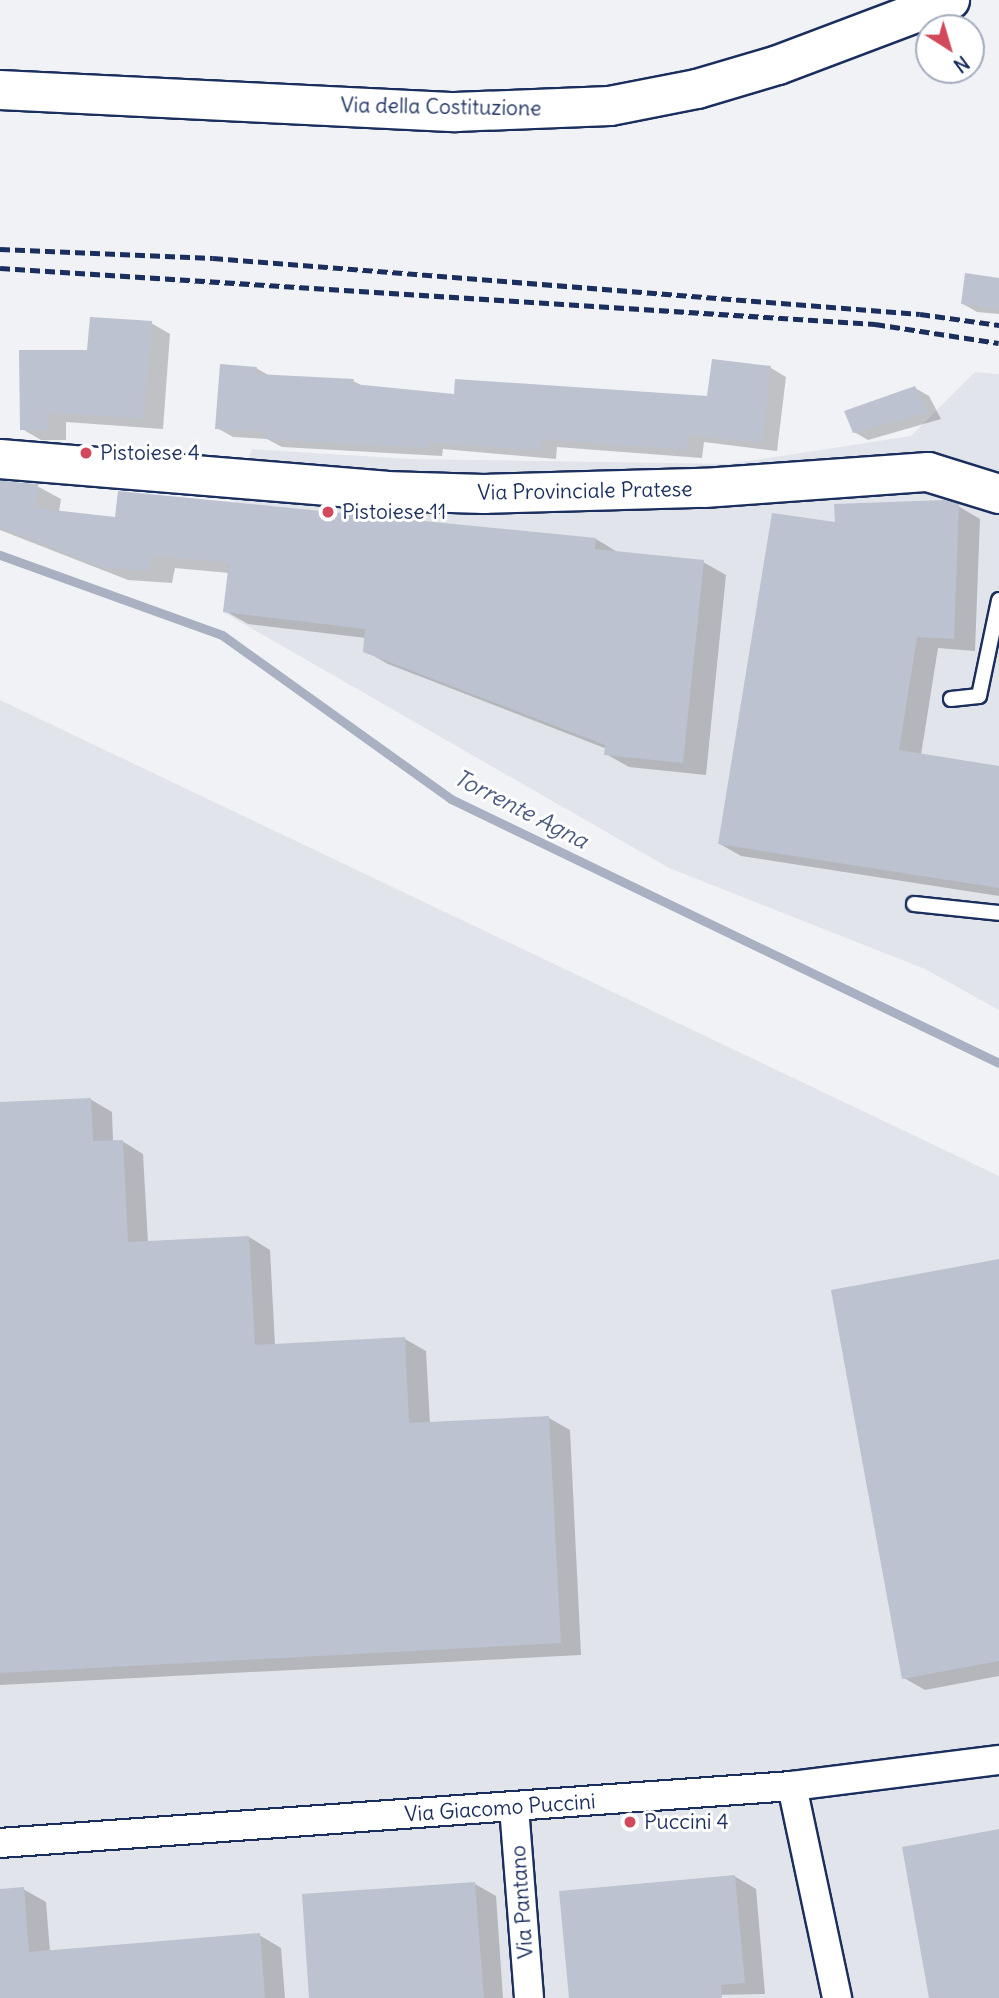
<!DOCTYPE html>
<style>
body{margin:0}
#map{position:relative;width:999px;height:1998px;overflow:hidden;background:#f1f2f5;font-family:Delius,sans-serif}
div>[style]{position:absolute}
.built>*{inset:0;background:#e1e4ea}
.shadow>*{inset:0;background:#0003}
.stream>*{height:9px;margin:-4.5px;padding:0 4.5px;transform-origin:4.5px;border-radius:4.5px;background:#a8b0c2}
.building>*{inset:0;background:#bcc2d0}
.roads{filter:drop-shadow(2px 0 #1b2f5e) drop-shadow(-2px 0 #1b2f5e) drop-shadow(0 2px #1b2f5e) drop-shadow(0 -2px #1b2f5e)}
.lane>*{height:14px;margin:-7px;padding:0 7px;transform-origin:7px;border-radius:7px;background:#fff}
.street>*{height:28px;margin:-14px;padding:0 14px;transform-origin:14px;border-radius:14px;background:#fff}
.secondary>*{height:38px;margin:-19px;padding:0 19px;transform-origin:19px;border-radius:19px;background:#fff}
.rail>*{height:5px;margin-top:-2.5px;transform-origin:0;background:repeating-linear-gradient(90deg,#1b2f5e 0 10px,transparent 0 15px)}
.dots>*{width:19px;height:19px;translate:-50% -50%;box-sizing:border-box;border:4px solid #fff;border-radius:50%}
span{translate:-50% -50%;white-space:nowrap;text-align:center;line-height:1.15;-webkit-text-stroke:6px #fff;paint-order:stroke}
.street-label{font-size:21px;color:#1b2f5e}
.poi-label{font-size:21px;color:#1b2f5e}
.left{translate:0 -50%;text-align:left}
.water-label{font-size:23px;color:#4c5c81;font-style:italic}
.north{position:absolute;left:915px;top:14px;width:70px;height:70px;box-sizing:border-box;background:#fff;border:2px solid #a4acbf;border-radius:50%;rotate:143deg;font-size:19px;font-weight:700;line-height:28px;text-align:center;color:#1b2f5e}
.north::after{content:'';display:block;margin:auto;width:24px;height:32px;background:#d1495b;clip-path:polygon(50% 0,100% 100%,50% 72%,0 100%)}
</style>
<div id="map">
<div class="built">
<div style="clip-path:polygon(975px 372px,999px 374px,999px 1010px,925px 969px,669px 868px,223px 612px,236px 497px,252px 449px,410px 459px,729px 464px,911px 436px)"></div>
<div style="clip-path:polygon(0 700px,999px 1176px,999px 1998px,0 1998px)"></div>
</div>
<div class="shadow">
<div style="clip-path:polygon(999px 279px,999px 314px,977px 312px,963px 304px)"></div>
<div style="clip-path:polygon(151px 323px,170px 334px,163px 429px,66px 422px,66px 440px,41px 440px,22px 429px,89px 351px)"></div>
<div style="clip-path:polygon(256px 368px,270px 376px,353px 381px,365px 387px,455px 396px,709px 397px,771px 368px,786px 377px,777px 451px,704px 442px,702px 458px,557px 447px,556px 459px,443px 449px,442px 456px,282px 447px,267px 439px,233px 437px,217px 428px)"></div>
<div style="clip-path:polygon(915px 388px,929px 396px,941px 419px,868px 440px,854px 432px)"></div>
<div style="clip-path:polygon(0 480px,37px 486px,61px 499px,59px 512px,116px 519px,119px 493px,596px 539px,619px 553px,703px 562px,726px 575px,706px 775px,629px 767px,606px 754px,607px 749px,388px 664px,365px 651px,366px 638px,248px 624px,225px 611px,229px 573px,175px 568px,172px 583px,128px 580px,0 530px)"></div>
<div style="clip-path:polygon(958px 506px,980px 519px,975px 651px,938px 648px,921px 755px,999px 768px,999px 896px,741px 856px,720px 844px,837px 524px)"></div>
<div style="clip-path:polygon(90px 1099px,112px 1112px,113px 1142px,122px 1141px,143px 1154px,148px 1243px,249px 1237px,270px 1250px,275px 1345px,405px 1339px,426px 1351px,430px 1424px,549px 1418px,570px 1430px,581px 1655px,0 1685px,0 1104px)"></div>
<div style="clip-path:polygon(999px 1261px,999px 1676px,925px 1690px,904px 1678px)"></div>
<div style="clip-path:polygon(734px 1876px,756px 1889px,765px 1994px,570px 1998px)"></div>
<div style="clip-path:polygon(475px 1884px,496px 1896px,503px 1998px,311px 1998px)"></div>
<div style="clip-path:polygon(23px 1889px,46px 1902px,50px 1952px,259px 1935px,281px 1948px,285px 1998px,2px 1998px,0 1890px)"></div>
</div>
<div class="stream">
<div style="left:0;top:555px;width:236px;rotate:19.8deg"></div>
<div style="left:222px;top:635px;width:282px;rotate:35.6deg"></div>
<div style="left:451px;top:799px;width:608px;rotate:25.72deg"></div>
</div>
<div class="building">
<div style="clip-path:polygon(965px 273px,999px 278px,999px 309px,961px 304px)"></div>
<div style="clip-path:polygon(90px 317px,152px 321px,144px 419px,47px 412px,47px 430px,20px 430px,19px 350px,87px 350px)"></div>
<div style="clip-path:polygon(712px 359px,771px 366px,762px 443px,689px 435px,687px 450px,542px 439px,541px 451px,428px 442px,427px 448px,264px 439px,265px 432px,215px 429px,220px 364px,257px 367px,256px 374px,354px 379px,353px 384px,454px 394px,455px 379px,707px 396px)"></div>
<div style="clip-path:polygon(915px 386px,928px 412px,853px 433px,844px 411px)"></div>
<div style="clip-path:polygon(0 481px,38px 484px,35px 508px,115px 517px,118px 491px,596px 538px,595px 549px,704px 560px,683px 763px,604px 755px,605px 745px,363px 652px,365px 629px,223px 612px,229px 563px,152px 555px,149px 571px,103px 568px,0 527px)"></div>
<div style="clip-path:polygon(944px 500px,959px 504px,954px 639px,917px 637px,899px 750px,999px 766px,999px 888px,718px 844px,772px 513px,835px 522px,834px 504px)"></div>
<div style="clip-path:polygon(91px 1098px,93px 1141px,123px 1140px,128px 1242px,249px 1236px,255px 1345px,405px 1337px,409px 1423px,549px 1416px,561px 1643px,0 1673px,0 1102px)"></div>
<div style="clip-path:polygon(999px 1259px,999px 1661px,902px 1679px,831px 1290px)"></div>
<div style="clip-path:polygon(999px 1829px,999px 1998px,929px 1998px,902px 1847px)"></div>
<div style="clip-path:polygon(735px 1875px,745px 1983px,721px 1985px,722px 1998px,569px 1998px,559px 1891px)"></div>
<div style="clip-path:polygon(475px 1882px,484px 1998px,309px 1998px,302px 1894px)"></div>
<div style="clip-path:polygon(24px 1887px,29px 1952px,260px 1933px,265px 1998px,0 1998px,0 1889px)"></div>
</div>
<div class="roads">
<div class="lane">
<div style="left:951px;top:699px;width:28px;rotate:-6deg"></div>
<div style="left:979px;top:696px;width:98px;rotate:-78.2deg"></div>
<div style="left:914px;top:904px;width:85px;rotate:6deg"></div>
</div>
<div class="street">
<div style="left:792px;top:1786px;width:217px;rotate:78deg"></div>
<div style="left:514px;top:1807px;width:192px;rotate:85.5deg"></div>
<div style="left:0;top:1843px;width:794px;rotate:-4.12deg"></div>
<div style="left:792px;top:1786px;width:209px;rotate:-7.2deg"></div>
</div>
<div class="secondary">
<div style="left:0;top:90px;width:456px;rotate:2.8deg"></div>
<div style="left:455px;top:112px;width:155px;rotate:-2.2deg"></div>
<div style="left:610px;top:106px;width:89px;rotate:-11.1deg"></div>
<div style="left:697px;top:89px;width:84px;rotate:-16.5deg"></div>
<div style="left:778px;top:65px;width:184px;rotate:-20.7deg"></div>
<div style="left:0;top:459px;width:387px;rotate:4.7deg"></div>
<div style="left:386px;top:491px;width:98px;rotate:1.8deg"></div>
<div style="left:484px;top:494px;width:220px;rotate:-1.6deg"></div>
<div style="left:704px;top:488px;width:225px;rotate:-4.1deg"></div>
<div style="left:928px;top:472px;width:74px;rotate:17.2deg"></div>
</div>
</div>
<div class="rail">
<div style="left:0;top:249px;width:213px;rotate:2.4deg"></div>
<div style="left:213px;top:258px;width:709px;rotate:4.53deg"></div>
<div style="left:920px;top:314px;width:80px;rotate:7.9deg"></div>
<div style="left:0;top:268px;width:877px;rotate:3.66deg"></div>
<div style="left:875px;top:324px;width:125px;rotate:8.7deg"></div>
</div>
<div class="dots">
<div style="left:86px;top:453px;background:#d1495b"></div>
<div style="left:328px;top:512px;background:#d1495b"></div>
<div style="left:630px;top:1822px;background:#d1495b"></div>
</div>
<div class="street-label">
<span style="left:441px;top:107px;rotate:1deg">Via della Costituzione</span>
<span style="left:585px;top:491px;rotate:-1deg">Via Provinciale Pratese</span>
<span style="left:500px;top:1808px;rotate:-4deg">Via Giacomo Puccini</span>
<span style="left:522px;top:1902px;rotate:-94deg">Via Pantano</span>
</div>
<div class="poi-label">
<span class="left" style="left:100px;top:453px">Pistoiese 4</span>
<span class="left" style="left:342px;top:512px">Pistoiese 11</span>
<span class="left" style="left:644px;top:1822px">Puccini 4</span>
</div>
<div class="water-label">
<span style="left:521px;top:809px;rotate:27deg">Torrente Agna</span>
</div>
<div class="north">N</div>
</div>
